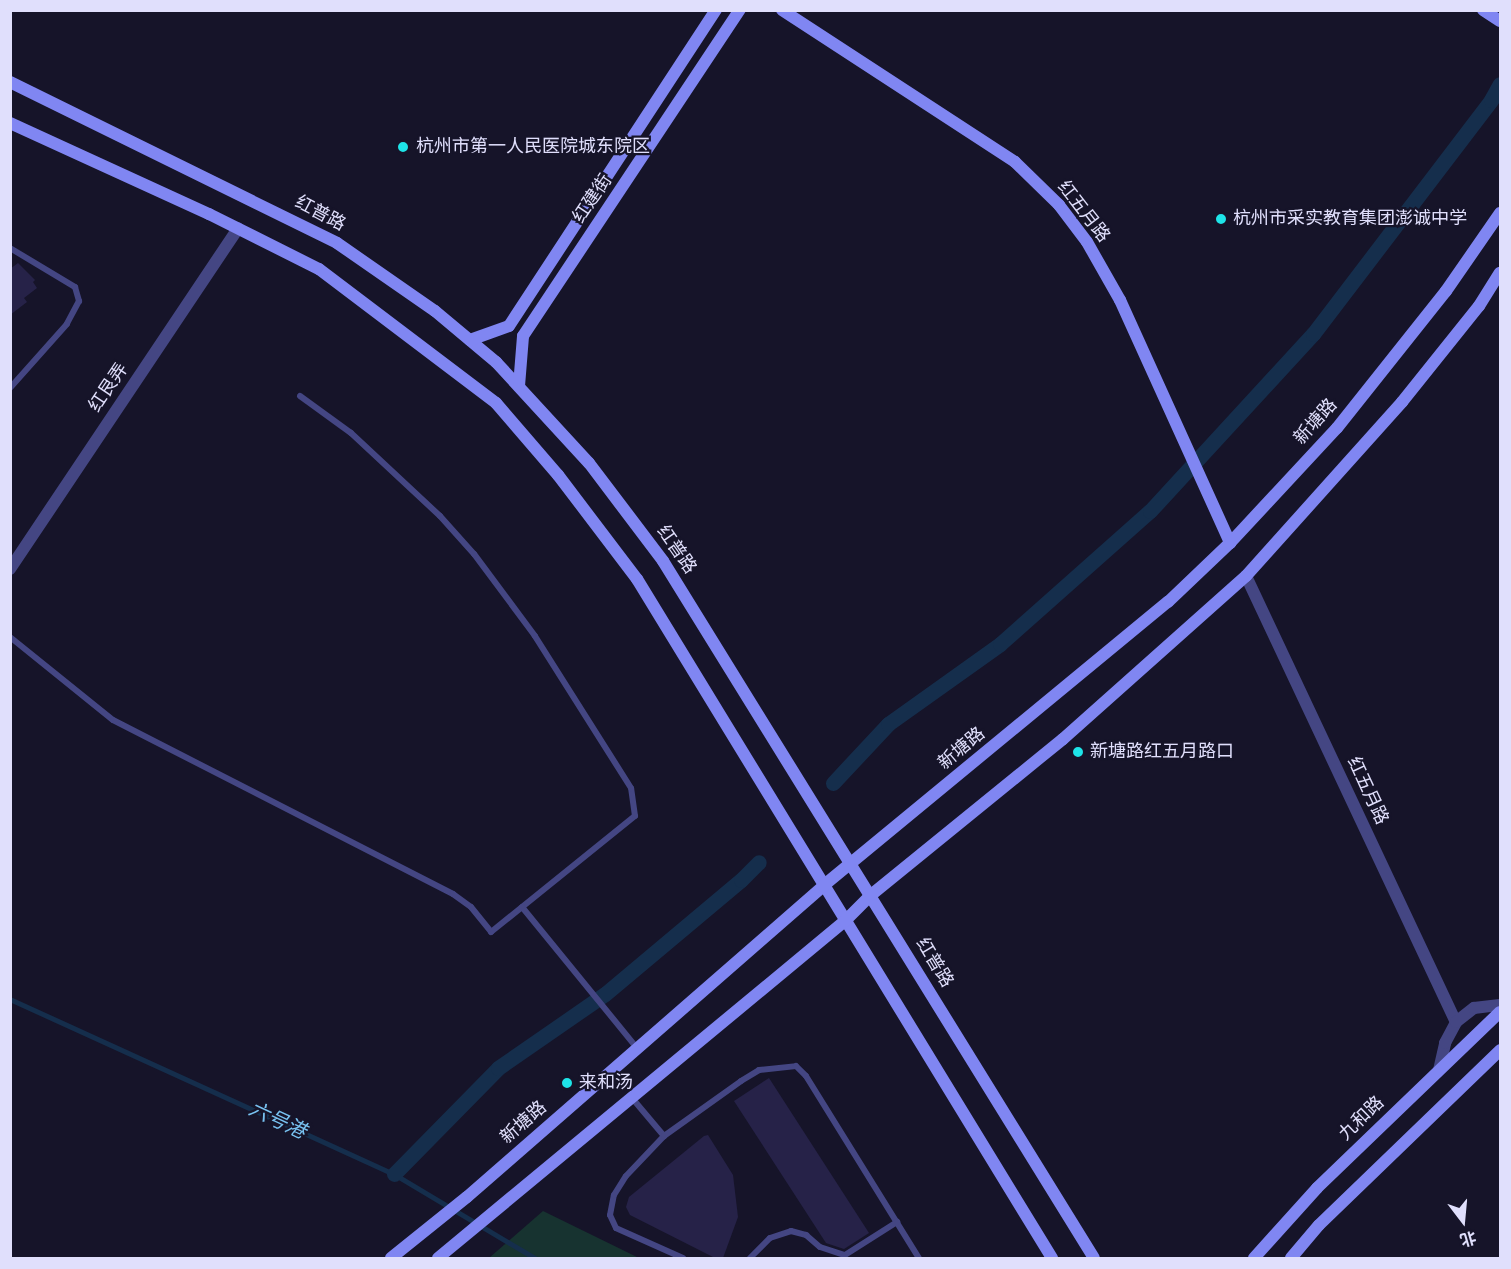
<!DOCTYPE html>
<meta charset="utf-8">
<style>
body{margin:0}
#map{position:relative;width:1511px;height:1269px;overflow:hidden;background:#161429;font-family:"Alegreya Sans","Noto Sans SC",sans-serif}
div>[style]{position:absolute}
.green>*{inset:0;background:#173330}
.stream>*{height:4.5px;margin:-2.25px;padding:0 2.25px;transform-origin:2.25px;border-radius:2.25px;background:#152e4c}
.canal>*{height:15px;margin:-7.5px;padding:0 7.5px;transform-origin:7.5px;border-radius:7.5px;background:#152e4c}
.building>*{inset:0;background:#262248}
.lane>*{height:6px;margin:-3px;padding:0 3px;transform-origin:3px;border-radius:3px;background:#444683}
.street>*{height:12px;margin:-6px;padding:0 6px;transform-origin:6px;border-radius:6px;background:#444683}
.secondary>*{height:12px;margin:-6px;padding:0 6px;transform-origin:6px;border-radius:6px;background:#8086f2}
.dots>*{width:16px;height:16px;translate:-50% -50%;box-sizing:border-box;border:3px solid #161429;border-radius:50%}
span{translate:-50% -50%;white-space:nowrap;text-align:center;line-height:1.15;-webkit-text-stroke:4.5px #161429;paint-order:stroke}
.poi-label{font-size:18px;color:#e0dffc}
.left{translate:0 -50%;text-align:left}
.street-label{font-size:18px;color:#e0dffc}
.water-label{font-size:20px;color:#78c2f1;font-style:italic}
.frame{position:absolute;inset:0;border:12px solid #e0dffc;pointer-events:none}
.north{position:absolute;left:1433px;top:1191px;width:60px;height:60px;-webkit-text-stroke:4px #161429;paint-order:stroke;rotate:164deg;font-size:16px;font-weight:700;line-height:24px;text-align:center;color:#e0dffc}
.north::after{content:'';display:block;margin:auto;width:21px;height:27px;background:#e0dffc;clip-path:polygon(50% 0,100% 100%,50% 72%,0 100%)}
</style>
<div id="map">
<div class="green">
<div style="clip-path:polygon(543px 1211px,639px 1258px,489px 1258px)"></div>
</div>
<div class="stream">
<div style="left:10px;top:999px;width:422px;rotate:24.5deg"></div>
<div style="left:394px;top:1174px;width:164px;rotate:30.8deg"></div>
</div>
<div class="canal">
<div style="left:833px;top:783px;width:81px;rotate:-47deg"></div>
<div style="left:888px;top:724px;width:138px;rotate:-35.5deg"></div>
<div style="left:1000px;top:644px;width:200px;rotate:-41.6deg"></div>
<div style="left:1150px;top:511px;width:241px;rotate:-47.4deg"></div>
<div style="left:1313px;top:334px;width:294px;rotate:-52.7deg"></div>
<div style="left:1491px;top:100px;width:18px;rotate:-61deg"></div>
<div style="left:394px;top:1174px;width:148px;rotate:-45.5deg"></div>
<div style="left:498px;top:1068px;width:130px;rotate:-34.7deg"></div>
<div style="left:605px;top:994px;width:177px;rotate:-40deg"></div>
<div style="left:741px;top:880px;width:25px;rotate:-45deg"></div>
</div>
<div class="building">
<div style="clip-path:polygon(18px 263px,35px 280px,33px 282px,37px 288px,24px 298px,27px 302px,10px 315px,10px 269px)"></div>
<div style="clip-path:polygon(769px 1078px,869px 1233px,844px 1249px,826px 1243px,734px 1101px)"></div>
<div style="clip-path:polygon(708px 1135px,733px 1175px,738px 1217px,723px 1258px,715px 1258px,630px 1215px,626px 1207px,629px 1197px,704px 1136px)"></div>
</div>
<div class="lane">
<div style="left:10px;top:248px;width:76px;rotate:31deg"></div>
<div style="left:75px;top:287px;width:15px;rotate:74deg"></div>
<div style="left:79px;top:301px;width:26px;rotate:118deg"></div>
<div style="left:67px;top:324px;width:86px;rotate:131.7deg"></div>
<div style="left:10px;top:637px;width:132px;rotate:38.9deg"></div>
<div style="left:113px;top:720px;width:382px;rotate:27.1deg"></div>
<div style="left:453px;top:894px;width:22px;rotate:36deg"></div>
<div style="left:471px;top:907px;width:32px;rotate:51deg"></div>
<div style="left:491px;top:932px;width:185px;rotate:-38.9deg"></div>
<div style="left:635px;top:816px;width:28px;rotate:-98deg"></div>
<div style="left:631px;top:788px;width:180px;rotate:-122.3deg"></div>
<div style="left:535px;top:636px;width:102px;rotate:-126.6deg"></div>
<div style="left:474px;top:554px;width:51px;rotate:-131.8deg"></div>
<div style="left:440px;top:516px;width:122px;rotate:-137deg"></div>
<div style="left:351px;top:433px;width:63px;rotate:-144deg"></div>
<div style="left:522px;top:907px;width:182px;rotate:50.8deg"></div>
<div style="left:632px;top:1098px;width:50px;rotate:49.9deg"></div>
<div style="left:683px;top:1258px;width:73px;rotate:-155.9deg"></div>
<div style="left:616px;top:1228px;width:14px;rotate:-115deg"></div>
<div style="left:610px;top:1215px;width:20px;rotate:-79deg"></div>
<div style="left:614px;top:1195px;width:22px;rotate:-58deg"></div>
<div style="left:626px;top:1176px;width:55px;rotate:-46.5deg"></div>
<div style="left:664px;top:1136px;width:95px;rotate:-35.5deg"></div>
<div style="left:741px;top:1081px;width:21px;rotate:-31deg"></div>
<div style="left:759px;top:1070px;width:37px;rotate:-6deg"></div>
<div style="left:796px;top:1066px;width:14px;rotate:45deg"></div>
<div style="left:806px;top:1076px;width:214px;rotate:58.2deg"></div>
<div style="left:750px;top:1258px;width:28px;rotate:-45deg"></div>
<div style="left:770px;top:1238px;width:22px;rotate:-18deg"></div>
<div style="left:791px;top:1231px;width:16px;rotate:15deg"></div>
<div style="left:806px;top:1235px;width:18px;rotate:41deg"></div>
<div style="left:820px;top:1247px;width:26px;rotate:18deg"></div>
<div style="left:845px;top:1255px;width:62px;rotate:-32.4deg"></div>
</div>
<div class="street">
<div style="left:10px;top:569px;width:410px;rotate:-56.2deg"></div>
<div style="left:1246px;top:576px;width:493px;rotate:64.8deg"></div>
<div style="left:1439px;top:1070px;width:28px;rotate:-77deg"></div>
<div style="left:1445px;top:1043px;width:24px;rotate:-62deg"></div>
<div style="left:1456px;top:1022px;width:23px;rotate:-38deg"></div>
<div style="left:1474px;top:1008px;width:26px;rotate:-7deg"></div>
</div>
<div class="secondary">
<div style="left:782px;top:10px;width:278px;rotate:33.1deg"></div>
<div style="left:1015px;top:162px;width:62px;rotate:44.3deg"></div>
<div style="left:1059px;top:205px;width:46px;rotate:52.9deg"></div>
<div style="left:1087px;top:242px;width:67px;rotate:60.4deg"></div>
<div style="left:1120px;top:300px;width:267px;rotate:65.6deg"></div>
<div style="left:1483px;top:10px;width:20px;rotate:33deg"></div>
<div style="left:10px;top:82px;width:364px;rotate:26.2deg"></div>
<div style="left:337px;top:243px;width:119px;rotate:34.8deg"></div>
<div style="left:435px;top:311px;width:80px;rotate:39.9deg"></div>
<div style="left:496px;top:362px;width:137px;rotate:47.4deg"></div>
<div style="left:589px;top:463px;width:123px;rotate:52.9deg"></div>
<div style="left:663px;top:561px;width:819px;rotate:58.27deg"></div>
<div style="left:10px;top:123px;width:219px;rotate:24.6deg"></div>
<div style="left:209px;top:214px;width:123px;rotate:26.6deg"></div>
<div style="left:319px;top:269px;width:222px;rotate:37.1deg"></div>
<div style="left:496px;top:403px;width:95px;rotate:49.3deg"></div>
<div style="left:558px;top:475px;width:131px;rotate:52.8deg"></div>
<div style="left:637px;top:579px;width:796px;rotate:58.57deg"></div>
<div style="left:470px;top:340px;width:41px;rotate:-19.7deg"></div>
<div style="left:509px;top:326px;width:378px;rotate:-56.8deg"></div>
<div style="left:519px;top:386px;width:50px;rotate:-85.4deg"></div>
<div style="left:523px;top:336px;width:392px;rotate:-56.4deg"></div>
<div style="left:391px;top:1258px;width:97px;rotate:-38.8deg"></div>
<div style="left:467px;top:1197px;width:473px;rotate:-41.1deg"></div>
<div style="left:823px;top:886px;width:447px;rotate:-39.5deg"></div>
<div style="left:1168px;top:602px;width:86px;rotate:-43.6deg"></div>
<div style="left:1230px;top:543px;width:157px;rotate:-47.1deg"></div>
<div style="left:1337px;top:428px;width:175px;rotate:-51.5deg"></div>
<div style="left:1446px;top:291px;width:95px;rotate:-55.3deg"></div>
<div style="left:438px;top:1258px;width:528px;rotate:-39.63deg"></div>
<div style="left:845px;top:921px;width:37px;rotate:-45deg"></div>
<div style="left:871px;top:895px;width:247px;rotate:-39.1deg"></div>
<div style="left:1063px;top:739px;width:245px;rotate:-41.7deg"></div>
<div style="left:1246px;top:576px;width:234px;rotate:-48.1deg"></div>
<div style="left:1402px;top:402px;width:123px;rotate:-51.3deg"></div>
<div style="left:1479px;top:306px;width:39px;rotate:-58deg"></div>
<div style="left:1254px;top:1258px;width:94px;rotate:-48deg"></div>
<div style="left:1317px;top:1188px;width:254px;rotate:-43.9deg"></div>
<div style="left:1291px;top:1258px;width:43px;rotate:-49.7deg"></div>
<div style="left:1319px;top:1225px;width:252px;rotate:-44deg"></div>
</div>
<div class="dots">
<div style="left:403px;top:147px;background:#1ee4e8"></div>
<div style="left:1221px;top:219px;background:#1ee4e8"></div>
<div style="left:1078px;top:752px;background:#1ee4e8"></div>
<div style="left:567px;top:1083px;background:#1ee4e8"></div>
</div>
<div class="poi-label">
<span class="left" style="left:416px;top:147px">杭州市第一人民医院城东院区</span>
<span class="left" style="left:1233px;top:219px">杭州市采实教育集团澎诚中学</span>
<span class="left" style="left:1090px;top:752px">新塘路红五月路口</span>
<span class="left" style="left:579px;top:1083px">来和汤</span>
</div>
<div class="street-label">
<span style="left:593px;top:199px;rotate:-56deg">红建街</span>
<span style="left:1083px;top:212px;rotate:52deg">红五月路</span>
<span style="left:320px;top:214px;rotate:28deg">红普路</span>
<span style="left:109px;top:388px;rotate:-56deg">红艮弄</span>
<span style="left:1316px;top:422px;rotate:-48deg">新塘路</span>
<span style="left:676px;top:550px;rotate:55deg">红普路</span>
<span style="left:962px;top:749px;rotate:-40deg">新塘路</span>
<span style="left:1367px;top:791px;rotate:65deg">红五月路</span>
<span style="left:934px;top:963px;rotate:59deg">红普路</span>
<span style="left:1362px;top:1119px;rotate:-44deg">九和路</span>
<span style="left:524px;top:1123px;rotate:-41deg">新塘路</span>
</div>
<div class="water-label">
<span style="left:277px;top:1121px;rotate:25deg">六号港</span>
</div>
<div class="frame"></div>
<div class="north">北</div>
</div>
